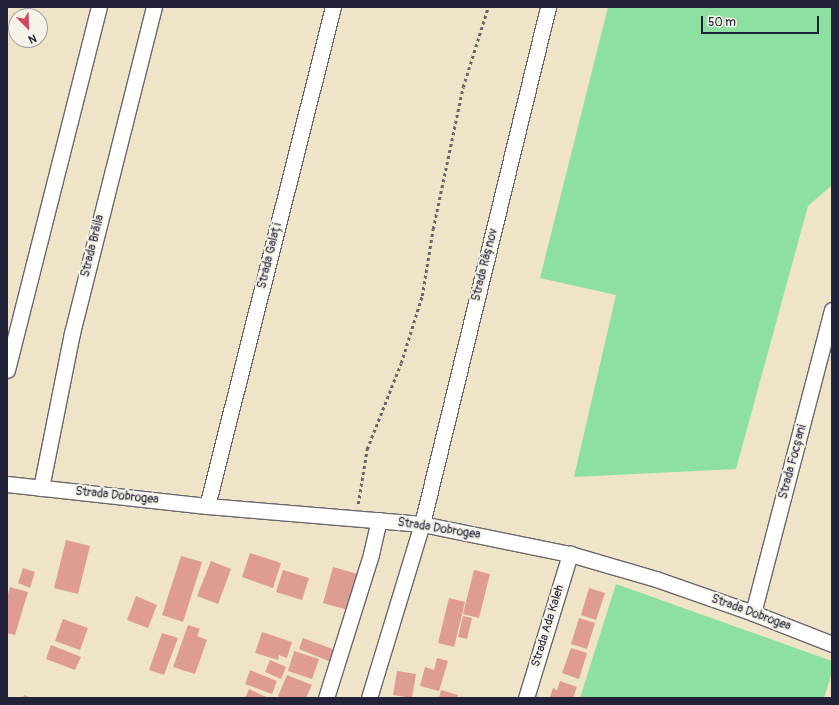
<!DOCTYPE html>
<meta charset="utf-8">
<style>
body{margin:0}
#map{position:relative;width:839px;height:705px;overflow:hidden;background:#efe4c7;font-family:Pangolin,sans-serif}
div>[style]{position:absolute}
.green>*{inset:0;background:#8de0a1}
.building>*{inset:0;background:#df9c93}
.path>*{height:2.5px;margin-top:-1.25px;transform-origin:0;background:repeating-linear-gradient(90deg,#6a666c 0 3px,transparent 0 6px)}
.roads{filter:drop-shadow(1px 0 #6a666c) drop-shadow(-1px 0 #6a666c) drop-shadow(0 1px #6a666c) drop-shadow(0 -1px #6a666c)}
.minor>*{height:15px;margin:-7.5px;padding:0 7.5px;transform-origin:7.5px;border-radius:7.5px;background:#fff}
span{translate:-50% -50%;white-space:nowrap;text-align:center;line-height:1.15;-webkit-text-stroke:4px #f7f3e8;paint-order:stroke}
.street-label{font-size:12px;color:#22223b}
.frame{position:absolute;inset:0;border:8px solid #22223b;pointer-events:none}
.north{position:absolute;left:8px;top:8px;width:40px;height:40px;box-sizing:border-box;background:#f7f3e8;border:1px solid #a29fa3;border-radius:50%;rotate:157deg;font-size:11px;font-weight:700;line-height:16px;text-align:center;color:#22223b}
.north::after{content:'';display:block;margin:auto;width:14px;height:18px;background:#d1495b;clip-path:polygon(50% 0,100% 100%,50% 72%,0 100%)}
.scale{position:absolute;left:701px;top:16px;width:118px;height:18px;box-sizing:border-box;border:2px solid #22223b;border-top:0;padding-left:5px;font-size:12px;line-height:14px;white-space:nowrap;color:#22223b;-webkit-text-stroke:3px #f7f3e8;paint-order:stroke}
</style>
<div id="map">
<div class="green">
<div style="clip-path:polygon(608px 7px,832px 7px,832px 185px,808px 206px,736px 469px,574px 477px,616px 295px,540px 278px)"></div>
<div style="clip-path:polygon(616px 584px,832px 661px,832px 672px,824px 698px,580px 698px)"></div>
</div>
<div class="building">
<div style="clip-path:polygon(66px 540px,90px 546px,78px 594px,54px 588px)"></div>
<div style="clip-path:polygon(250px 553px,281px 563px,273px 588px,242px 577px)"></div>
<div style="clip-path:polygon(181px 556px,202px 562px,183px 622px,162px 615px)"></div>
<div style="clip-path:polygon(211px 561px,231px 569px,218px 604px,197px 596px)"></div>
<div style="clip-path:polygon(333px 567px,358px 574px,348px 610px,323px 603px)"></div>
<div style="clip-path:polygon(23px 568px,35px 572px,30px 588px,18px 583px)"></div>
<div style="clip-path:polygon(283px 570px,309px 578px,302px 600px,276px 592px)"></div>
<div style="clip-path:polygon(474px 570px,490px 574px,479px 618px,463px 614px)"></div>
<div style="clip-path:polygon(10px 587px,28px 592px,15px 635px,7px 633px,7px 598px)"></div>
<div style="clip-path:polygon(589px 588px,605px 593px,596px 620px,581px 615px)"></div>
<div style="clip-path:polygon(136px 596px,157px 605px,148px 628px,127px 620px)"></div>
<div style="clip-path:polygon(449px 598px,465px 602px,454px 647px,438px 643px)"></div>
<div style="clip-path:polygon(463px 616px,472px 618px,467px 639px,458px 637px)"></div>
<div style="clip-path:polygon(579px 618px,595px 623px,587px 649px,571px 644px)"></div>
<div style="clip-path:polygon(63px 619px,88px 628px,80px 650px,55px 641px)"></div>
<div style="clip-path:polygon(188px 625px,200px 629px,197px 636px,207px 640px,195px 674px,173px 667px)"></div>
<div style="clip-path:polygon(262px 632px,292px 642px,287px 658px,279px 655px,278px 660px,255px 653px)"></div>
<div style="clip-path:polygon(162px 633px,178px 638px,164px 675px,149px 670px)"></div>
<div style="clip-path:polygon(303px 638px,335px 650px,331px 662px,299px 649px)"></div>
<div style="clip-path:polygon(51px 645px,81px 657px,75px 670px,46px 659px)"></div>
<div style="clip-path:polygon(571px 648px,587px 653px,579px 679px,562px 673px)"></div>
<div style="clip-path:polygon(294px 651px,319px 659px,312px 679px,288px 671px)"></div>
<div style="clip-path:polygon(437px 658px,448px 661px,439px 691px,420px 686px,425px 667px,434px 670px)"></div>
<div style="clip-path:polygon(270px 660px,286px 667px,281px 679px,265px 672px)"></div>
<div style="clip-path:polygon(250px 670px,277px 681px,272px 694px,245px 684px)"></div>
<div style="clip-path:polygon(397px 671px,416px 674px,412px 698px,393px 695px)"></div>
<div style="clip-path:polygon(287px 675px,312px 685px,306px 698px,282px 698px,278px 696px)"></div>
<div style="clip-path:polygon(560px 681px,577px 687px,573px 698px,550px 697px,553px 688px,557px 690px)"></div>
<div style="clip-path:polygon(249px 689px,268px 698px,245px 698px)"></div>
<div style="clip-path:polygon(441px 690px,458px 695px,457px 698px,439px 698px)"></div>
<div style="clip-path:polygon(24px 695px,32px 698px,23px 698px)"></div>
</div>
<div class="path">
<div style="left:358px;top:504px;width:56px;rotate:-80.7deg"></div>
<div style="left:367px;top:449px;width:92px;rotate:-68.4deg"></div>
<div style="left:401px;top:363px;width:70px;rotate:-72.6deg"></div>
<div style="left:422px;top:296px;width:68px;rotate:-80.7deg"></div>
<div style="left:433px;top:229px;width:145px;rotate:-78.1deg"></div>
<div style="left:463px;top:87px;width:84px;rotate:-72.6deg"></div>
</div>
<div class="roads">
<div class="minor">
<div style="left:7px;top:370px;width:374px;rotate:-75.8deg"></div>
<div style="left:7px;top:484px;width:201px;rotate:6.3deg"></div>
<div style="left:207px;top:506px;width:216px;rotate:4.8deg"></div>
<div style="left:422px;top:524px;width:151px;rotate:11.5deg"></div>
<div style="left:570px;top:554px;width:90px;rotate:16.2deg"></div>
<div style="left:656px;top:579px;width:103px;rotate:19.3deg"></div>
<div style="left:753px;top:613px;width:85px;rotate:21.4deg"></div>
<div style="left:41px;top:488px;width:158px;rotate:-78.7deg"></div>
<div style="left:72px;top:333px;width:336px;rotate:-75.9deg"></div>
<div style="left:207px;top:506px;width:515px;rotate:-75.83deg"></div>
<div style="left:753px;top:613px;width:313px;rotate:-75.4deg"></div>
<div style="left:326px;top:698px;width:151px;rotate:-72.6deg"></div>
<div style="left:371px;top:554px;width:35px;rotate:-77deg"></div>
<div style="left:369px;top:698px;width:182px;rotate:-73.1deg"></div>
<div style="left:422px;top:524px;width:532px;rotate:-76.3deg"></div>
<div style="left:526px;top:698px;width:151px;rotate:-73deg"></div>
</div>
</div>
<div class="street-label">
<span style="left:93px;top:246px;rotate:-76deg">Strada Brăila</span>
<span style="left:270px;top:256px;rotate:-76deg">Strada Galați</span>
<span style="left:485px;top:265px;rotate:-76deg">Strada Râșnov</span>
<span style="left:793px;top:462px;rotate:-75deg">Strada Focșani</span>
<span style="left:117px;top:496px;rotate:6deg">Strada Dobrogea</span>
<span style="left:439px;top:529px;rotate:9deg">Strada Dobrogea</span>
<span style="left:751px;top:613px;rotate:20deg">Strada Dobrogea</span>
<span style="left:548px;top:626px;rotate:-73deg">Strada Ada Kaleh</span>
</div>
<div class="frame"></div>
<div class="north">N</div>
<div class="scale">50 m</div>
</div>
